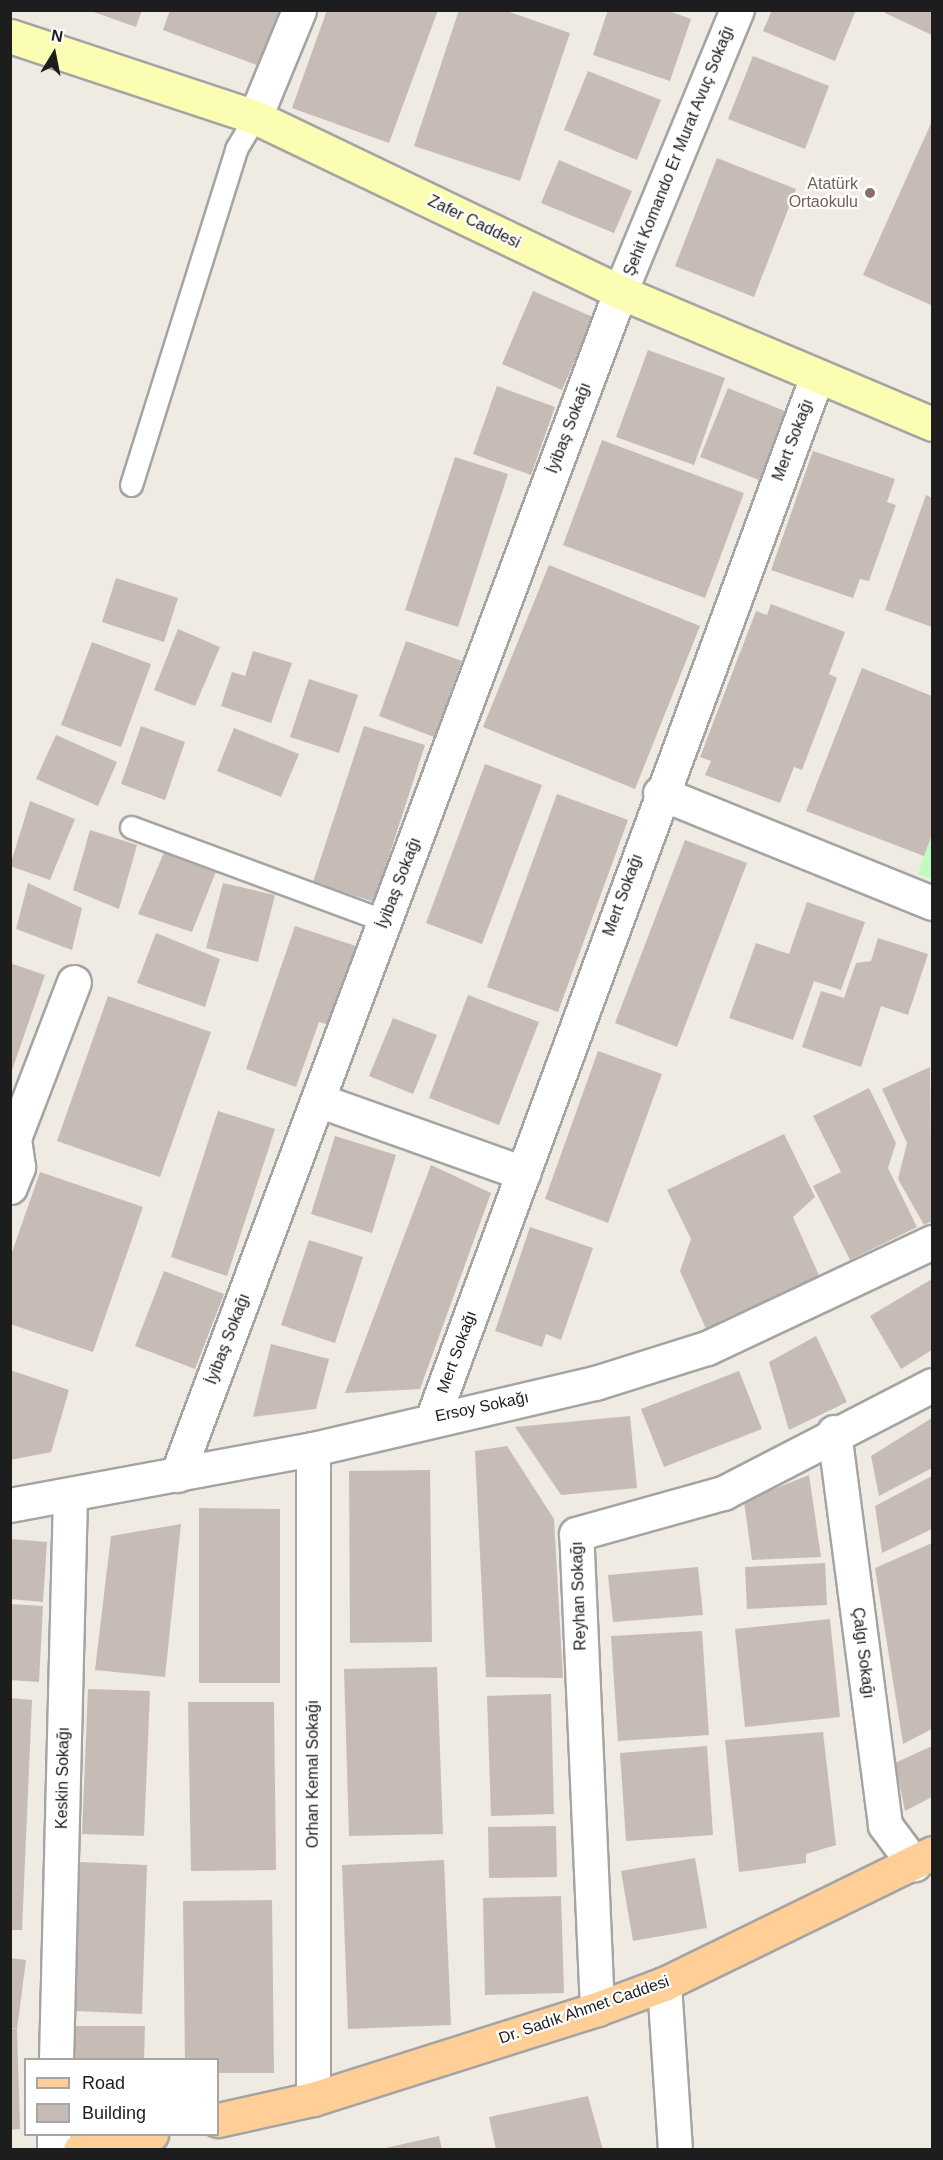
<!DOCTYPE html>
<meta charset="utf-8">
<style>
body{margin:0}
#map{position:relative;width:943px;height:2160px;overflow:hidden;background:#efeae2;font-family:Arial,sans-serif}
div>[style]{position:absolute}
.park>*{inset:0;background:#bcfcbf}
.building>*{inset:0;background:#c7bcb5}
.roads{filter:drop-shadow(2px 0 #a4a4a4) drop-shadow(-2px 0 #a4a4a4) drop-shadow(0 2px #a4a4a4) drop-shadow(0 -2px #a4a4a4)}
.lane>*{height:21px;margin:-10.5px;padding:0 10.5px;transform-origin:10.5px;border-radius:10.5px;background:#fff}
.street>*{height:33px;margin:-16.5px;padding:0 16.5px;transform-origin:16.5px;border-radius:16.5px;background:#fff}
.secondary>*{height:33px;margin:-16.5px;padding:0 16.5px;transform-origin:16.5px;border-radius:16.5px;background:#fbfdb2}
.primary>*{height:33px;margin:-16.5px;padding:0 16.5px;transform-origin:16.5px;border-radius:16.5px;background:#ffcf97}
.dots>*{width:16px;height:16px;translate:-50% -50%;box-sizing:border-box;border:3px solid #fff;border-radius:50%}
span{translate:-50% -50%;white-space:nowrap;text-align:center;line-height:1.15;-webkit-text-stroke:4.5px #fff;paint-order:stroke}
.street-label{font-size:16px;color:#1d1d1d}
.education-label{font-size:16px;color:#785e54}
.right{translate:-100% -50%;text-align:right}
.frame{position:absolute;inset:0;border:12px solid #1d1d1d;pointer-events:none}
.legend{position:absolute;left:24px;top:2058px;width:195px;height:78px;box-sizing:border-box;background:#fff;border:2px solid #a5a5a5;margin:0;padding:8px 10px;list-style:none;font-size:18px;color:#1d1d1d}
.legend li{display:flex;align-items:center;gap:12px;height:30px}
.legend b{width:30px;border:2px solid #a5a5a5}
.north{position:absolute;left:24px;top:24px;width:60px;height:60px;-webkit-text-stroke:4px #fff;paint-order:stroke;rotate:10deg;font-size:16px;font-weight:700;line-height:24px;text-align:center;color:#1d1d1d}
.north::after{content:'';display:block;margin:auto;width:21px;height:27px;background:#1d1d1d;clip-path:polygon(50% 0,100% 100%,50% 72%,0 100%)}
</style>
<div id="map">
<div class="park">
<div style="clip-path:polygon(932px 834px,932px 879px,918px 874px)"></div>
</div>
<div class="building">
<div style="clip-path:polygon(88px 10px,142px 10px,136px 27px)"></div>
<div style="clip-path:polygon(170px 10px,286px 10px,265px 68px,163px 30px)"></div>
<div style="clip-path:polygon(327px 10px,438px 10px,389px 143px,292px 108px)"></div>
<div style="clip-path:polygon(459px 10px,504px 10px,570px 33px,520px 181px,414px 146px)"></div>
<div style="clip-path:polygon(608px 10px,666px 10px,691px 19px,670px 81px,593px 55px)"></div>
<div style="clip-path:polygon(772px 10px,856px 10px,835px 61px,763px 31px)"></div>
<div style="clip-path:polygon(886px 10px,932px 10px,932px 35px,885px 13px)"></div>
<div style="clip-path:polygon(753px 56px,829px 86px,805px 149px,728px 119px)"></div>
<div style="clip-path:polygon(588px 71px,661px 100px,637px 160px,564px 130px)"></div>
<div style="clip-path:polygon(932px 121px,932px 302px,931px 305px,863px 275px)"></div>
<div style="clip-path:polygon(717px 158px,796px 189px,754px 297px,675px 266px)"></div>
<div style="clip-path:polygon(559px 160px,632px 191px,614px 233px,541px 203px)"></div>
<div style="clip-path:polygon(533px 291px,593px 317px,562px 390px,502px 364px)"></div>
<div style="clip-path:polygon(648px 350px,725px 378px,694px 465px,616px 437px)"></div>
<div style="clip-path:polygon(497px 386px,555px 407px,531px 475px,473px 454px)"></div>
<div style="clip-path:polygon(728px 388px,787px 412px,759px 480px,700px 457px)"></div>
<div style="clip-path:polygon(602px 440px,744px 493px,705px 598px,563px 545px)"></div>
<div style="clip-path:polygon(813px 451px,895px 479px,887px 502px,896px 505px,869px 581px,860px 579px,853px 598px,771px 570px)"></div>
<div style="clip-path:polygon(455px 457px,508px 474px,458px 627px,405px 610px)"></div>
<div style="clip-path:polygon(926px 495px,932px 498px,932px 627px,885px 610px)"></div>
<div style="clip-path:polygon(549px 565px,700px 626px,635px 789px,483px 727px)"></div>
<div style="clip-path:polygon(116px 578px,178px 598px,164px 642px,102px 622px)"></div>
<div style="clip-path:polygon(771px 604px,845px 632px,829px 674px,837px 678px,802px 770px,794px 767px,780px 803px,705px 775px,711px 761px,700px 757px,756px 611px,767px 615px)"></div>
<div style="clip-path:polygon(178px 629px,220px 647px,195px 706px,154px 690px)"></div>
<div style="clip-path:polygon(406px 641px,462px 661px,434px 737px,379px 716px)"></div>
<div style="clip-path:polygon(92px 642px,151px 664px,121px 747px,61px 725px)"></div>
<div style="clip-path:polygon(253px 651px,292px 663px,271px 723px,221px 706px,232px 672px,245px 676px)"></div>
<div style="clip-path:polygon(862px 668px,932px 696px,932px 834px,924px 856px,806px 811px)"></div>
<div style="clip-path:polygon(309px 679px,358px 695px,339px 753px,290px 737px)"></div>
<div style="clip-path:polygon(141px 726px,185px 742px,165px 800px,121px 784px)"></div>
<div style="clip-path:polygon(364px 726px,425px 745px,374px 902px,313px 882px)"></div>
<div style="clip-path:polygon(234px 728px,299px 754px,281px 797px,217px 771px)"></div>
<div style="clip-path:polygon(56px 735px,117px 762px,98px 806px,36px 779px)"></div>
<div style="clip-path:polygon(485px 764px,542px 785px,482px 944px,426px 923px)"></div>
<div style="clip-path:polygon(557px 794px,628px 820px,558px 1012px,487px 987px)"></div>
<div style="clip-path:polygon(30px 801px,75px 819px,50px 880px,10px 866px)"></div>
<div style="clip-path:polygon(90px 830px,137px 845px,119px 909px,73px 890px)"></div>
<div style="clip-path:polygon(685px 840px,747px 863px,677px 1047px,615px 1023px)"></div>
<div style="clip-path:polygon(165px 850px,217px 869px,192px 932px,138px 914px)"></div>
<div style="clip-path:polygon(28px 883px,82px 908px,72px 950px,16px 929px)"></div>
<div style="clip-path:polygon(223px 883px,275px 895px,258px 962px,206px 948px)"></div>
<div style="clip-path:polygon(807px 902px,865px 922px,841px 990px,814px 981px,793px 1040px,729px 1018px,756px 943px,789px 954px)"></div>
<div style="clip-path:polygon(295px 926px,356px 946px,329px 1025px,319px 1022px,296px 1087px,246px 1069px)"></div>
<div style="clip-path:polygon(156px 933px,220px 959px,205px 1007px,137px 983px)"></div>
<div style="clip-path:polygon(878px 938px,928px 954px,908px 1015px,881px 1006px,861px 1067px,802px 1047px,821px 991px,844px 998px,856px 963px,871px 961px)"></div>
<div style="clip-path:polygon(10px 963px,45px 975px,11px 1073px,10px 1073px)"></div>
<div style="clip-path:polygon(468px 995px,539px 1022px,499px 1125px,429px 1098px)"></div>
<div style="clip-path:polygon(108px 996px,211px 1032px,160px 1177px,57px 1141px)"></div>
<div style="clip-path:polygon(393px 1018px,437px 1035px,413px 1094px,369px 1076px)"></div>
<div style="clip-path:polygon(598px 1051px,662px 1074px,608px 1223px,545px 1199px)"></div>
<div style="clip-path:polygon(930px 1067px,932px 1221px,924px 1225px,898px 1179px,907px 1143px,882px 1089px)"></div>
<div style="clip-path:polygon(869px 1088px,896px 1143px,888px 1168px,917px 1227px,850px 1260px,813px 1186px,841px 1172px,813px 1116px)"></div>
<div style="clip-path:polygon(218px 1111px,275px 1129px,227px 1276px,171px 1257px)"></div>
<div style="clip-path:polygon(784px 1134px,815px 1197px,793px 1217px,821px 1280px,707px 1331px,680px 1271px,691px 1239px,667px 1190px)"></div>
<div style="clip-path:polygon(335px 1136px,396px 1155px,372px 1233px,311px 1214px)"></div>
<div style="clip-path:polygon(431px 1165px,491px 1193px,420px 1389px,345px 1393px)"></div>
<div style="clip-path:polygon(40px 1172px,143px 1207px,93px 1352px,10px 1324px,10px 1258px)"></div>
<div style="clip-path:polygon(530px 1227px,593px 1248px,561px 1340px,546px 1334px,542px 1347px,495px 1331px)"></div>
<div style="clip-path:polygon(309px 1240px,363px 1257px,335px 1343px,281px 1325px)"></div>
<div style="clip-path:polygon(164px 1271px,224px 1294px,195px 1369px,135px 1346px)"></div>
<div style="clip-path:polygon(932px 1279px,932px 1350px,901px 1369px,870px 1316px)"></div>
<div style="clip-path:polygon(816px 1336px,847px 1402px,789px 1430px,769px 1362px)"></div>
<div style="clip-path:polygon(271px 1344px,329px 1359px,316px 1409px,253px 1417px)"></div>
<div style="clip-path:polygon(10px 1370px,69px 1390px,51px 1452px,10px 1460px)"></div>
<div style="clip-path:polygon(739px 1371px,762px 1429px,664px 1467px,641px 1409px)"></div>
<div style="clip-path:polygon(630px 1416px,637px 1488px,561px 1495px,515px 1427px)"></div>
<div style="clip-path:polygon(932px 1418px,932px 1468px,879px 1496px,871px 1456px)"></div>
<div style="clip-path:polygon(507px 1446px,554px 1519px,563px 1678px,486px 1677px,475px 1451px)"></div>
<div style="clip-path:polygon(430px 1470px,432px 1642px,350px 1643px,349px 1471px)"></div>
<div style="clip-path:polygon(809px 1475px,821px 1557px,752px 1560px,744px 1501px)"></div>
<div style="clip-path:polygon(932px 1476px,932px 1529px,882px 1553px,875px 1506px)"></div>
<div style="clip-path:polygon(199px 1508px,280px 1509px,280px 1683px,199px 1683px)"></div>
<div style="clip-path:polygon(181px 1524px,165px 1677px,95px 1670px,111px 1536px)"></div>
<div style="clip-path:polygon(10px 1539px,47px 1542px,43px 1602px,10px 1599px)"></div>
<div style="clip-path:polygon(932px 1543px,932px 1729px,903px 1744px,875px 1568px)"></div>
<div style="clip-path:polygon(825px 1563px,827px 1605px,747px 1609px,745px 1567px)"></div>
<div style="clip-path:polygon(698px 1567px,703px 1615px,613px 1622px,608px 1575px)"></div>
<div style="clip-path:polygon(10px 1604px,43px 1606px,39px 1682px,10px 1680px)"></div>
<div style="clip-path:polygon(830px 1619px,840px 1717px,745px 1727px,735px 1629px)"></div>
<div style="clip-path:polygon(702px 1631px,709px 1735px,618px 1741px,611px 1636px)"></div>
<div style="clip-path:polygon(437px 1667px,443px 1834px,349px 1836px,344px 1669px)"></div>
<div style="clip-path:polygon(88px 1689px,150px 1691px,144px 1836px,82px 1834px)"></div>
<div style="clip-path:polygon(551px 1694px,554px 1814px,491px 1816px,487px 1696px)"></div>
<div style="clip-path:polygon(10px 1698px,32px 1700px,22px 1930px,10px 1930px)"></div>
<div style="clip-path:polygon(188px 1702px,274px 1702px,276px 1870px,191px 1871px)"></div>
<div style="clip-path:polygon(823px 1732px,836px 1845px,806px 1854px,806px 1863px,739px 1872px,725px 1740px)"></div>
<div style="clip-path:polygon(707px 1746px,713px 1835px,626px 1841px,620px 1753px)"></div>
<div style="clip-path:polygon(932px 1746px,932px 1797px,905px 1811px,895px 1763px)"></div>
<div style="clip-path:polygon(556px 1826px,557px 1877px,489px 1878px,488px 1827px)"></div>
<div style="clip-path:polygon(695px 1858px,707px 1928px,633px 1941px,621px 1871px)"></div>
<div style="clip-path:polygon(444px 1860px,451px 2025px,348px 2029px,342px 1865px)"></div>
<div style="clip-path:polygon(80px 1862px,147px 1865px,142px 2014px,75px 2011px)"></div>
<div style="clip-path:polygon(561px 1896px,564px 1993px,485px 1995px,483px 1898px)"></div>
<div style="clip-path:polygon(272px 1900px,274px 2073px,218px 2073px,218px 2060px,185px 2060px,183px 1901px)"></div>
<div style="clip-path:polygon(10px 1958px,26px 1960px,17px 2029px,10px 2028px)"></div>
<div style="clip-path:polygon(72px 2026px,145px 2026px,144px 2060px,72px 2060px)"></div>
<div style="clip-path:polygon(10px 2029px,17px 2029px,20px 2129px,10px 2130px)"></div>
<div style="clip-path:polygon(588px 2096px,603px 2150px,496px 2150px,489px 2117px)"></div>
<div style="clip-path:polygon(439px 2136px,442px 2150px,381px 2150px,381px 2149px)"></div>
</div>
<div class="roads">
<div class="lane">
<div style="left:131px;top:485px;width:352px;rotate:-72.6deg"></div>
<div style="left:236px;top:149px;width:37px;rotate:-59deg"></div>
<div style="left:131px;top:827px;width:271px;rotate:20.3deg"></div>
</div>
<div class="street">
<div style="left:255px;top:117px;width:116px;rotate:-67.6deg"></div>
<div style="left:660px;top:793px;width:293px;rotate:22deg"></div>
<div style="left:318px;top:1100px;width:218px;rotate:19.6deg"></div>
<div style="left:10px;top:1187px;width:22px;rotate:-68deg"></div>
<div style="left:18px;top:1167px;width:29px;rotate:-98deg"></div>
<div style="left:14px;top:1138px;width:167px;rotate:-69deg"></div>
<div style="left:433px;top:1417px;width:1110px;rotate:-69.75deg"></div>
<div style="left:834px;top:1432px;width:396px;rotate:82.6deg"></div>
<div style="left:885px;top:1825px;width:49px;rotate:53.4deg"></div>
<div style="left:313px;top:1449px;width:650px;rotate:90deg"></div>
<div style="left:177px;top:1475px;width:1263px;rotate:-69.47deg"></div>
<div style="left:620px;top:292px;width:305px;rotate:-67.5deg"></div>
<div style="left:10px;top:1505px;width:308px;rotate:-10.5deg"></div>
<div style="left:313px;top:1449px;width:290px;rotate:-13.2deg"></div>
<div style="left:595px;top:1383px;width:117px;rotate:-17.4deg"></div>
<div style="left:707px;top:1348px;width:249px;rotate:-25.2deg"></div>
<div style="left:664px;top:1984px;width:166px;rotate:86.2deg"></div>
<div style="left:597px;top:2009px;width:475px;rotate:-92.5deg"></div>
<div style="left:576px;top:1534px;width:153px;rotate:-15.6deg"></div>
<div style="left:723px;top:1493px;width:235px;rotate:-27.3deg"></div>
<div style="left:56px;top:2060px;width:563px;rotate:-88.58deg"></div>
<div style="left:54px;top:2150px;width:16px;rotate:-90deg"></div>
</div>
<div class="secondary">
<div style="left:10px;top:36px;width:258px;rotate:18.3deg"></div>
<div style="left:255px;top:117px;width:405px;rotate:25.6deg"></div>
<div style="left:620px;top:292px;width:339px;rotate:22.9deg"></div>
</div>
<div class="primary">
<div style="left:218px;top:2120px;width:97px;rotate:-12.5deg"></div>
<div style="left:313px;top:2099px;width:298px;rotate:-17.6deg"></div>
<div style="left:597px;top:2009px;width:72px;rotate:-20.5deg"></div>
<div style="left:664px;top:1984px;width:298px;rotate:-26deg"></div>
<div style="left:80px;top:2150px;width:73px;rotate:-12.7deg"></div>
</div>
</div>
<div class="dots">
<div style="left:870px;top:193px;background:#8d6e63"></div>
</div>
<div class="street-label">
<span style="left:679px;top:151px;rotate:-68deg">Şehit Komando Er Murat Avuç Sokağı</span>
<span style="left:474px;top:222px;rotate:26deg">Zafer Caddesi</span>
<span style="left:569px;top:428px;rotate:-69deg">İyibaş Sokağı</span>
<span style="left:793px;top:440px;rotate:-69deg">Mert Sokağı</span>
<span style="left:399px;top:883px;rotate:-69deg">İyibaş Sokağı</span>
<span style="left:623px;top:895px;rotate:-70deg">Mert Sokağı</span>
<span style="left:228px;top:1339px;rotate:-69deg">İyibaş Sokağı</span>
<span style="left:457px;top:1352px;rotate:-70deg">Mert Sokağı</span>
<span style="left:482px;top:1407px;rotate:-12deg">Ersoy Sokağı</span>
<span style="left:579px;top:1596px;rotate:-92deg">Reyhan Sokağı</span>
<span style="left:863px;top:1653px;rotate:83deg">Çalgı Sokağı</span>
<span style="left:313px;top:1774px;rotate:-90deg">Orhan Kemal Sokağı</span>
<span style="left:63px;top:1778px;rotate:-89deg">Keskin Sokağı</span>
<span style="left:584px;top:2010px;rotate:-19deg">Dr. Sadık Ahmet Caddesi</span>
</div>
<div class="education-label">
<span class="right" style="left:858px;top:193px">Atatürk<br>Ortaokulu</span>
</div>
<div class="frame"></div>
<ul class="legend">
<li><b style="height:8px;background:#ffcf97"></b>Road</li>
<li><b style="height:16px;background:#c7bcb5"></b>Building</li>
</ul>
<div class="north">N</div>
</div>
